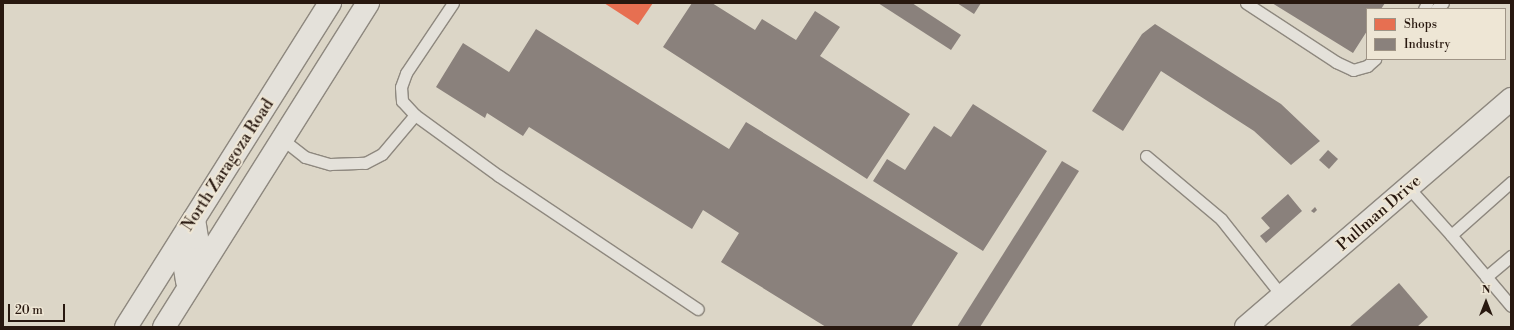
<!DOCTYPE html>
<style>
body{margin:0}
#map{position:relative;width:1514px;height:330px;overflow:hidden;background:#dcd6c7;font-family:"Libre Bodoni",serif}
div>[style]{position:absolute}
.shops>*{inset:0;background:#e76f51}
.industry>*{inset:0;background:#8a817c}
.roads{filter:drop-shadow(1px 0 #8e887f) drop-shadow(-1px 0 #8e887f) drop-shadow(0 1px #8e887f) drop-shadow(0 -1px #8e887f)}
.lane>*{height:11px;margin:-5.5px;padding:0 5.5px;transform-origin:5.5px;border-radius:5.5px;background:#e4e1da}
.secondary>*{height:22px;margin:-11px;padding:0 11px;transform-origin:11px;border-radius:11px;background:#e4e1da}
span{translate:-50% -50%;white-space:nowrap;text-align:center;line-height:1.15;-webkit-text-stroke:4px #eee6d5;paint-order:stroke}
.street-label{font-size:16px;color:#28180f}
.frame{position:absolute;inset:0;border:4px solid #28180f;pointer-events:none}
.legend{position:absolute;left:1366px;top:8px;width:140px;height:52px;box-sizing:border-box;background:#eee6d5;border:1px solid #9f9486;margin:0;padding:5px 7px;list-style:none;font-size:12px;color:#28180f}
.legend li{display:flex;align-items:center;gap:8px;height:20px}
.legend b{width:20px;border:1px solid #9f9486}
.north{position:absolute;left:1466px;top:282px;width:40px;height:40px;-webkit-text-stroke:3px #eee6d5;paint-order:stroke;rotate:0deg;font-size:11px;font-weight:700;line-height:16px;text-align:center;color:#28180f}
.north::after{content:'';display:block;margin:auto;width:14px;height:18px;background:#28180f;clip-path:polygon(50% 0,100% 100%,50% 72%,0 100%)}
.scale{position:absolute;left:8px;top:304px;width:57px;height:18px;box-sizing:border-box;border:2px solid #28180f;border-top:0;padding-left:5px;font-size:12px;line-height:14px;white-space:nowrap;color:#28180f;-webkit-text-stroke:3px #eee6d5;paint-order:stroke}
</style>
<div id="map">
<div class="shops">
<div style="clip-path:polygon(604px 3px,653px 3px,638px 25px)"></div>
</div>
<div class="industry">
<div style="clip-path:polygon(692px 3px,712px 3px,755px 30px,762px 19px,796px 40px,815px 11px,840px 27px,820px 56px,910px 114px,867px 179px,663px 47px)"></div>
<div style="clip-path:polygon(878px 3px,912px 3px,961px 35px,951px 50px)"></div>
<div style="clip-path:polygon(957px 3px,981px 3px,974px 14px)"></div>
<div style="clip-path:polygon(1272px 3px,1385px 3px,1381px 9px,1367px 9px,1367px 31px,1353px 53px)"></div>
<div style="clip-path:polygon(1155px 24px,1281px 104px,1320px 141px,1291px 165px,1254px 131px,1161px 71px,1123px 131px,1092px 111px,1142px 34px)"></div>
<div style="clip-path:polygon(536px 29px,729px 149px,746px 122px,958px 253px,911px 327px,826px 327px,721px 262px,739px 233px,703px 210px,692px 229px,529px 127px,523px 136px,487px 113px,485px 118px,436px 87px,463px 43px,509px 72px)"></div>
<div style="clip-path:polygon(973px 104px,1047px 151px,983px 251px,873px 181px,887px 159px,905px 170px,934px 126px,951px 137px)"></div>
<div style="clip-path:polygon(1328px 150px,1338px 159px,1329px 169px,1319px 160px)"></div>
<div style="clip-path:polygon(1062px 161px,1079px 171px,980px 327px,957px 327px)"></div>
<div style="clip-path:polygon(1288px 194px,1302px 211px,1266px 243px,1260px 236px,1270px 228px,1261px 218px)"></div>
<div style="clip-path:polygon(1315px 207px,1317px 210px,1314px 213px,1311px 211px)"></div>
<div style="clip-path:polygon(1399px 283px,1428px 317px,1417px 327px,1349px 327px)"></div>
</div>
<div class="roads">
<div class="lane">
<div style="left:1246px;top:3px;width:108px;rotate:33.2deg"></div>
<div style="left:1336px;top:62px;width:19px;rotate:25deg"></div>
<div style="left:1353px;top:70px;width:15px;rotate:-16deg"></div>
<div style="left:1367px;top:66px;width:11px;rotate:-41deg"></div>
<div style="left:1424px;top:9px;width:7px;rotate:-63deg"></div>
<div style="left:1436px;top:9px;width:9px;rotate:-41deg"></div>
<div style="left:415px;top:115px;width:19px;rotate:-133deg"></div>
<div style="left:402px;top:101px;width:14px;rotate:-94deg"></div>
<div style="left:401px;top:87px;width:15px;rotate:-70deg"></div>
<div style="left:406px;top:73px;width:84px;rotate:-56.1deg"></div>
<div style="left:282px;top:139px;width:29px;rotate:38deg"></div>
<div style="left:305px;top:157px;width:26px;rotate:16deg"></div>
<div style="left:330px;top:164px;width:35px;rotate:-2deg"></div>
<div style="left:365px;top:163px;width:19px;rotate:-28deg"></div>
<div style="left:382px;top:154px;width:51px;rotate:-49.8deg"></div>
<div style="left:415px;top:115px;width:104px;rotate:36deg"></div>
<div style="left:499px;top:176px;width:239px;rotate:33.8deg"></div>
<div style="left:1146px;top:156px;width:98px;rotate:40deg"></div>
<div style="left:1221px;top:219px;width:98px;rotate:51.6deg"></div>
<div style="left:1511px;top:182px;width:80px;rotate:138.5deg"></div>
<div style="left:1451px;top:235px;width:93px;rotate:49.8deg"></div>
<div style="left:1408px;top:187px;width:64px;rotate:48.1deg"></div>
<div style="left:1486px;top:277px;width:33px;rotate:-40deg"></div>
</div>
<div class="secondary">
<div style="left:187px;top:281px;width:13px;rotate:-99deg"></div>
<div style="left:185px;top:268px;width:32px;rotate:-68deg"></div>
<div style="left:197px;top:238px;width:19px;rotate:-99deg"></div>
<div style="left:126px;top:327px;width:383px;rotate:-57.8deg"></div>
<div style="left:164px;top:327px;width:383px;rotate:-57.8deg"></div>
<div style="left:1246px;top:327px;width:350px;rotate:-40.7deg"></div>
</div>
</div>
<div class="street-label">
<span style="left:228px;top:165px;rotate:-57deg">North Zaragoza Road</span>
<span style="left:1379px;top:213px;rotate:-41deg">Pullman Drive</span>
</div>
<div class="frame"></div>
<ul class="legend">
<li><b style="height:11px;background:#e76f51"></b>Shops</li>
<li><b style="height:11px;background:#8a817c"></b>Industry</li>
</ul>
<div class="north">N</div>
<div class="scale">20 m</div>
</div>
